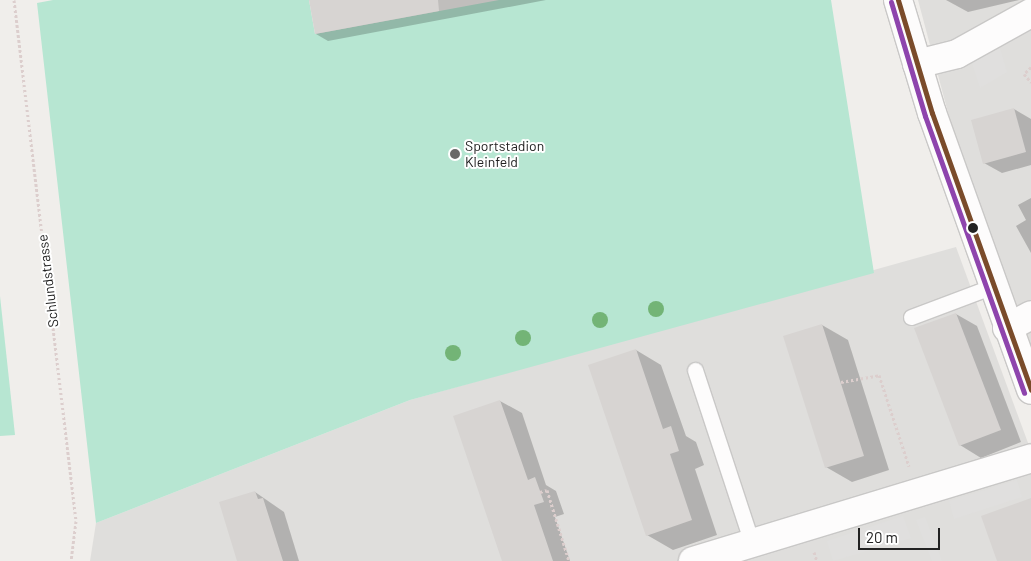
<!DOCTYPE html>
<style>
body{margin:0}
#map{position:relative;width:1031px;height:561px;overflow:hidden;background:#f0eeeb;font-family:Barlow,sans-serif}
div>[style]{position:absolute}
.residential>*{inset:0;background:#dfdedc}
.pitch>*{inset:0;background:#b7e6d2}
.parking>*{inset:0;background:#e0dfde}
.shadow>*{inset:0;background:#0003}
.building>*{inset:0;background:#d7d4d2}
.path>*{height:3px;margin-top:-1.5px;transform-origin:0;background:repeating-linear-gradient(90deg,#dccecd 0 2.5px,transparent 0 5px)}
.roads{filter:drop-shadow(1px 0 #c9c8c7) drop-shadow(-1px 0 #c9c8c7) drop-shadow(0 1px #c9c8c7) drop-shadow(0 -1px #c9c8c7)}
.service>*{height:15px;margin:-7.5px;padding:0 7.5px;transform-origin:7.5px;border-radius:7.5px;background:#fdfcfc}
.minor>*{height:28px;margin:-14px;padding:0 14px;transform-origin:14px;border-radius:14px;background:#fdfcfc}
.tertiary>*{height:28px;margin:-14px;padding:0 14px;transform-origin:14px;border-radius:14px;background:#fdfcfc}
.bus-1>*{height:5px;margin:-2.5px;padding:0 2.5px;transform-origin:2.5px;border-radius:2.5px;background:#7a4b2a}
.bus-2>*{height:5px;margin:-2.5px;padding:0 2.5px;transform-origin:2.5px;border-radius:2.5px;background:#8e44ad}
.trees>*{width:16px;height:16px;margin:-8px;border-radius:50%;background:#73b476}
.dots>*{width:14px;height:14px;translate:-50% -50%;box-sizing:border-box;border:2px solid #fff;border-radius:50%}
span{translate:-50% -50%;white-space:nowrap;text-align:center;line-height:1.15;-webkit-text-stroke:4px #fff;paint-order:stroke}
.poi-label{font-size:14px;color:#222}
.left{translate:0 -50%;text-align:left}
.street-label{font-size:14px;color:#222}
.scale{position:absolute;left:858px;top:528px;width:82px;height:22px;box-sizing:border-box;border:2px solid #222;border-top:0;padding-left:6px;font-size:15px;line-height:18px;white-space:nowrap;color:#222;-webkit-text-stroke:4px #fff;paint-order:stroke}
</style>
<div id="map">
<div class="residential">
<div style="clip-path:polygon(918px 0,1031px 0,1031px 385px,962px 165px)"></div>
<div style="clip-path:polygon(956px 247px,1031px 451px,1031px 561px,90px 561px,96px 523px,410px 400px)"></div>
</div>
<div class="pitch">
<div style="clip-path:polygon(53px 0,309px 0,315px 34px,499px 0,831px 0,874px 273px,410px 400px,96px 523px,37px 3px)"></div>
<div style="clip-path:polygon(0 296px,15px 435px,0 436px)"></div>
</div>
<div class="parking">
<div style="clip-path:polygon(1000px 48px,1007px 72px,980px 88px,972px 63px)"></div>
<div style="clip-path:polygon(1017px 480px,1022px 497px,954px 519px,949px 501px)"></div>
<div style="clip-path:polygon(903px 516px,911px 538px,833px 561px,827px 541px)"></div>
<div style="clip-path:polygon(925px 517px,942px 561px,932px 561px,916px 520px)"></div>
</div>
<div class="shadow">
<div style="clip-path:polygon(310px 0,546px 0,328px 41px,316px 34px)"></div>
<div style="clip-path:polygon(946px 0,1019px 0,968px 12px)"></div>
<div style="clip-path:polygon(1014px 109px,1031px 119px,1031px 165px,1002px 173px,984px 163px)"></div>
<div style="clip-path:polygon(1031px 198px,1031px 253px,1016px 226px,1026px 220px,1018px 205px)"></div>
<div style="clip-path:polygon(956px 314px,977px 326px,1021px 442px,981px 458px,960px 445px)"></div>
<div style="clip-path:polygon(822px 325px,848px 340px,889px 470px,852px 482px,826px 467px)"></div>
<div style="clip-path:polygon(636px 350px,661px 365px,686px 436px,696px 442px,704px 465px,695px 469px,717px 535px,673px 550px,647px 535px)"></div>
<div style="clip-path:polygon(500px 401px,522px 413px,546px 485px,556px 491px,564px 514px,555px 517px,570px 561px,503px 561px)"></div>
<div style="clip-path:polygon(255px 492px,284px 512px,299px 561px,239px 561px)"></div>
</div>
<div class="building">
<div style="clip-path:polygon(309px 0,438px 0,439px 11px,315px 34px)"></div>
<div style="clip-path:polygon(1014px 108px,1026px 152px,983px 164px,971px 120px)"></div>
<div style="clip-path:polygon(956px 313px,1001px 430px,959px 446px,914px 328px)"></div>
<div style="clip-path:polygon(822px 324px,864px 456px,825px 468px,783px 336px)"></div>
<div style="clip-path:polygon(636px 349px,663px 429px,671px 426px,679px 451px,670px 454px,692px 520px,646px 536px,588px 365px)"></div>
<div style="clip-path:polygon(500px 400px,528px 480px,535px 477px,544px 502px,534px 505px,553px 561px,502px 561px,453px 416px)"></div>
<div style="clip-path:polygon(255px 491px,258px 499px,263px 498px,283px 561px,237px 561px,219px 502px)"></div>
<div style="clip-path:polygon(1031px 498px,1031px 561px,997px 561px,981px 516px)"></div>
</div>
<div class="path">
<div style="left:14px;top:0;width:525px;rotate:83.21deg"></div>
<div style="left:76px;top:521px;width:40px;rotate:97.1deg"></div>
<div style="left:1031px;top:67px;width:10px;rotate:135deg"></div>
<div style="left:1024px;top:74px;width:11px;rotate:49deg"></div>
<div style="left:841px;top:382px;width:39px;rotate:-10deg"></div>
<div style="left:879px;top:375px;width:96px;rotate:71.8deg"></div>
<div style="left:540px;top:492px;width:7px;rotate:-16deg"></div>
<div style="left:547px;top:490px;width:74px;rotate:72.8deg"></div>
<div style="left:814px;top:552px;width:9px;rotate:72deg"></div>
</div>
<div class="roads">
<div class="service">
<div style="left:911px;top:317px;width:88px;rotate:-20.7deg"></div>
<div style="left:695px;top:370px;width:182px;rotate:71.8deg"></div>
</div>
<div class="minor">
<div style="left:917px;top:64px;width:41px;rotate:-14deg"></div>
<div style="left:957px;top:54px;width:85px;rotate:-29deg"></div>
<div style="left:1007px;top:328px;width:27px;rotate:-28deg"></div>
<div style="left:693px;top:561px;width:353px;rotate:-16.9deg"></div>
</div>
<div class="tertiary">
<div style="left:898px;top:0;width:118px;rotate:73.3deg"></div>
<div style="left:932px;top:113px;width:294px;rotate:70.3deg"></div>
</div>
</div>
<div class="bus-1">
<div style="left:898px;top:0;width:118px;rotate:73.3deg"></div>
<div style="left:932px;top:113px;width:294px;rotate:70.3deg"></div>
</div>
<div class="bus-2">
<div style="left:891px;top:2px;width:119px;rotate:73.4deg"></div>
<div style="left:925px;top:116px;width:294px;rotate:70.3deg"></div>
</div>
<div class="trees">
<div style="left:656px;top:309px"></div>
<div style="left:600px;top:320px"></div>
<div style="left:523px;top:338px"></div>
<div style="left:453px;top:353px"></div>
</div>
<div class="dots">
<div style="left:455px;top:154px;background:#6a6968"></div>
<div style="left:973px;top:228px;background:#222"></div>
</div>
<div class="poi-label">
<span class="left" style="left:465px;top:154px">Sportstadion<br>Kleinfeld</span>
</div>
<div class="street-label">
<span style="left:48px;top:281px;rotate:-97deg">Schlundstrasse</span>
</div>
<div class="scale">20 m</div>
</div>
